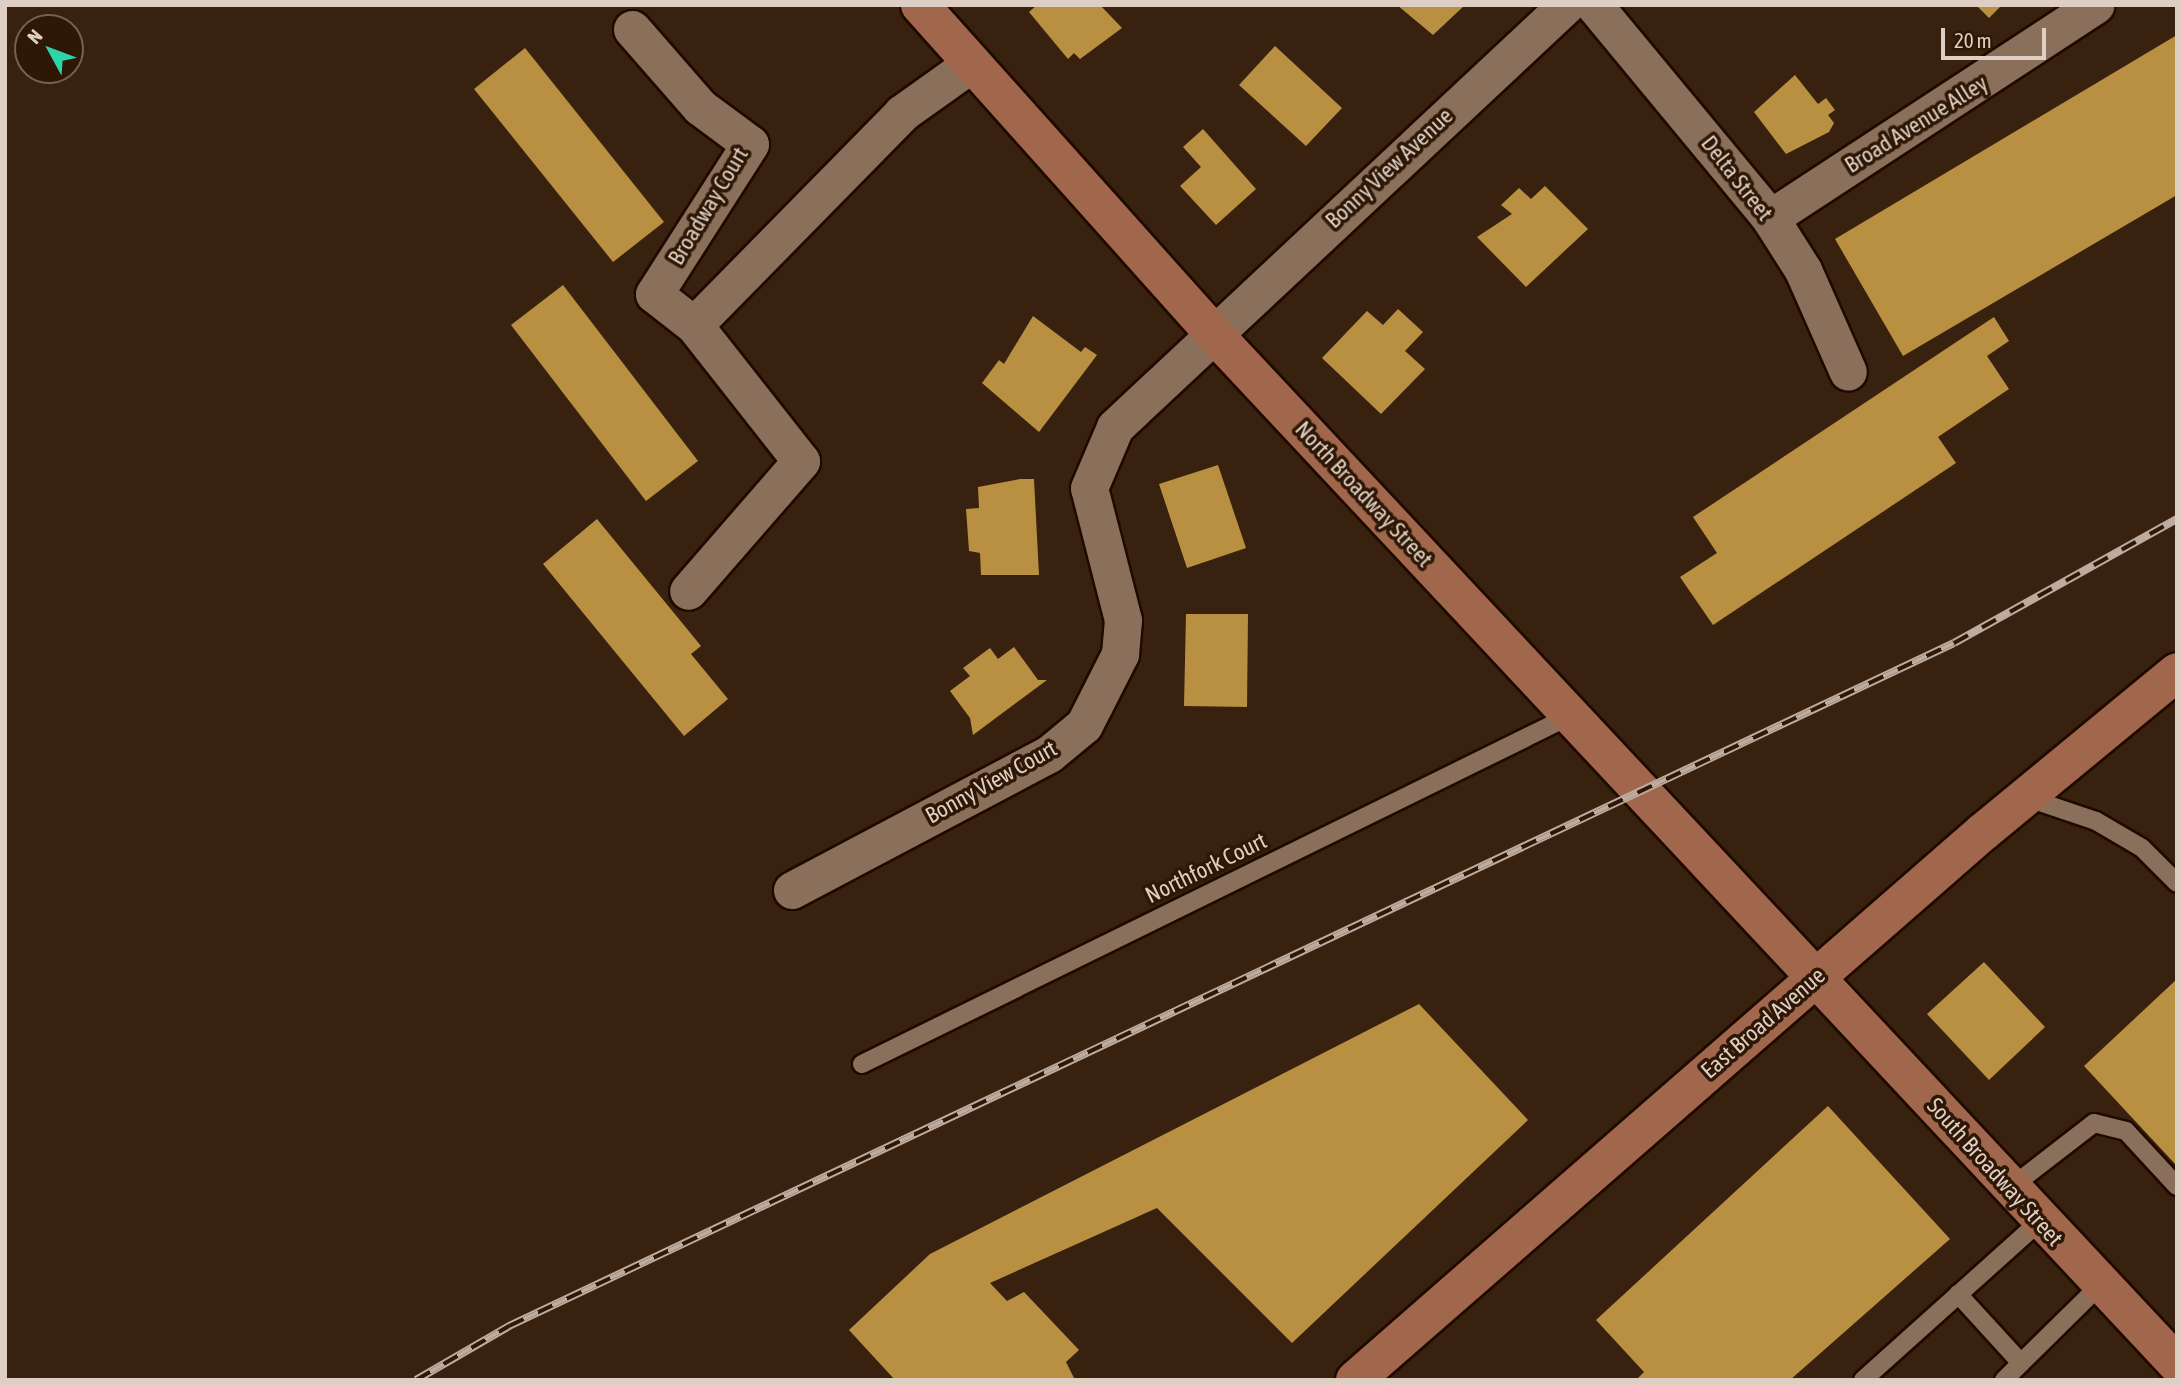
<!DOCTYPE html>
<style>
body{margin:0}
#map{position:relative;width:2182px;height:1385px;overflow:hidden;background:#38220f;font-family:"Asap Condensed",sans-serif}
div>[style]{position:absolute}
.building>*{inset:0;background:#b99041}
.roads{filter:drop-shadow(2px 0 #1f0a00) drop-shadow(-2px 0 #1f0a00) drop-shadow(0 2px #1f0a00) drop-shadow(0 -2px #1f0a00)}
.lane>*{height:18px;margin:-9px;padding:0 9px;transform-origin:9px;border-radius:9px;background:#8a6f5a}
.street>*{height:37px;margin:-18.5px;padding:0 18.5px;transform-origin:18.5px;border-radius:18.5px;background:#8a6f5a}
.secondary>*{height:38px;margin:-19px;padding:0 19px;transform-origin:19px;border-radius:19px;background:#a1674c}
.rail>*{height:8px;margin-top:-4px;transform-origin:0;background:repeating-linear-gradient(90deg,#2e1805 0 16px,#bcab9e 0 32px);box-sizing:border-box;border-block:2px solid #bcab9e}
span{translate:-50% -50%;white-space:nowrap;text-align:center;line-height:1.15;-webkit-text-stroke:7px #2e1805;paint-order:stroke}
.street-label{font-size:23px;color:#decec3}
.frame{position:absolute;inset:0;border:7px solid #decec3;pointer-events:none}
.north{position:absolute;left:14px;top:14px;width:70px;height:70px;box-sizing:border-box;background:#2e1805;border:2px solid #746151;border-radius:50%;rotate:311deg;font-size:19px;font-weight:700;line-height:28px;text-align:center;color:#decec3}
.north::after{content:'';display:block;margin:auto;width:24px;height:32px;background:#2ed4aa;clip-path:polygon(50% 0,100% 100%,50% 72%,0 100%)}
.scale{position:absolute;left:1941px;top:28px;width:105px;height:32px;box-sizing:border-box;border:4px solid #decec3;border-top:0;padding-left:9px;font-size:21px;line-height:24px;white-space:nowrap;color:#decec3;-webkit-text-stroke:5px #2e1805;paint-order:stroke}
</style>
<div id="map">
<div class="building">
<div style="clip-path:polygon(1037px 5px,1100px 5px,1122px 28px,1080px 59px,1074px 53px,1068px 59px,1029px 12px)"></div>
<div style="clip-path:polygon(1397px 5px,1465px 5px,1433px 35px)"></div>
<div style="clip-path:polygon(1976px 5px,2002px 5px,1989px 18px)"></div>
<div style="clip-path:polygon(2177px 35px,2177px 195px,1903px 356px,1835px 239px)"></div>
<div style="clip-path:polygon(1275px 46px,1342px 108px,1306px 146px,1239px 85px)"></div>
<div style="clip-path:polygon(525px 48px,664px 222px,613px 262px,474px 89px)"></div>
<div style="clip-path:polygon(1795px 75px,1818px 104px,1826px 98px,1835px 110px,1828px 115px,1834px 123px,1829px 132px,1786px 154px,1754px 112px)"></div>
<div style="clip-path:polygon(1203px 129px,1256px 189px,1216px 225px,1180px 186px,1201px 167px,1183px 147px)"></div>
<div style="clip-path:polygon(1545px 186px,1588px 229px,1526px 287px,1477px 237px,1512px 214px,1501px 205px,1519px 188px,1531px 199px)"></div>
<div style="clip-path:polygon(563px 285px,698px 461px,646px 501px,511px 325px)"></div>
<div style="clip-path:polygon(1398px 309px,1423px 332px,1405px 351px,1425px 369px,1381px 414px,1322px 358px,1367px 311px,1383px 325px)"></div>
<div style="clip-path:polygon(1033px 316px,1081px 352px,1085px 347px,1097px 355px,1039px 432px,982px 383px,999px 360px,1004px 364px)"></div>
<div style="clip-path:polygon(1994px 317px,2009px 341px,1987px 356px,2009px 389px,1938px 437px,1956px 463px,1713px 625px,1680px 577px,1717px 553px,1693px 517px)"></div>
<div style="clip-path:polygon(1218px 465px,1246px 548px,1187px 568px,1159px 484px)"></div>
<div style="clip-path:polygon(1020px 479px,1034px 479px,1039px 575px,981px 575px,980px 553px,969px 551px,966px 509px,979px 508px,978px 487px)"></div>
<div style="clip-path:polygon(597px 519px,701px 646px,691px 654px,728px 699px,684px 736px,543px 564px)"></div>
<div style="clip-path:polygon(1186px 614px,1248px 614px,1247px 707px,1184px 706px)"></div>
<div style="clip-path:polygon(1014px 647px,1038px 680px,1047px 680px,973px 735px,970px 718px,950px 691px,970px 676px,963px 668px,990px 648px,998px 659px)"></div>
<div style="clip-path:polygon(1984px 962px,2045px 1027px,1989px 1080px,1927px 1014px)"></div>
<div style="clip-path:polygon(2177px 979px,2177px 1166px,2084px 1066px)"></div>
<div style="clip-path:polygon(1419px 1004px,1528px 1120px,1292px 1343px,1157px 1208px,990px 1283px,1007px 1301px,1024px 1292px,1079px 1350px,1066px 1362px,1075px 1380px,895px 1380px,849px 1330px,930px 1254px)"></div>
<div style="clip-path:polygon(1828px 1106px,1950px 1239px,1790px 1380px,1636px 1380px,1644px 1372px,1596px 1320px)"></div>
</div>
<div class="roads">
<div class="lane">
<div style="left:2025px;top:797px;width:75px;rotate:18.7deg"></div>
<div style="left:2096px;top:821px;width:53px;rotate:30.4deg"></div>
<div style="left:2142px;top:848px;width:49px;rotate:45deg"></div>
<div style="left:862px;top:1064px;width:791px;rotate:-26.18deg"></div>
<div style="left:2010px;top:1188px;width:106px;rotate:-37.7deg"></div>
<div style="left:2094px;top:1123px;width:33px;rotate:14deg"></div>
<div style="left:2126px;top:1131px;width:75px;rotate:47.2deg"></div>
<div style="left:1958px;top:1294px;width:93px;rotate:47.6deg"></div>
<div style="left:2021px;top:1363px;width:111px;rotate:-44.6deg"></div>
<div style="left:1863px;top:1380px;width:238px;rotate:-41.9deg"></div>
<div style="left:2004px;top:1380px;width:24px;rotate:-45deg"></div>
</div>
<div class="street">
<div style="left:1594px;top:5px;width:276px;rotate:50.4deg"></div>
<div style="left:1770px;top:218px;width:62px;rotate:57.6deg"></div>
<div style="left:1803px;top:270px;width:111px;rotate:66.2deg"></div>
<div style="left:632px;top:29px;width:103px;rotate:48.9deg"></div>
<div style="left:700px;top:107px;width:62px;rotate:36.5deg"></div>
<div style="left:750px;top:144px;width:178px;rotate:122.6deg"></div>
<div style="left:654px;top:294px;width:51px;rotate:37.8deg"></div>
<div style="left:694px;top:325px;width:173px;rotate:51.8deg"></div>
<div style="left:801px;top:461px;width:172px;rotate:131deg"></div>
<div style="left:1770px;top:218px;width:389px;rotate:-33.2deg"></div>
<div style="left:694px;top:325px;width:297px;rotate:-45.5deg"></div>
<div style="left:902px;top:113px;width:86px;rotate:-35.5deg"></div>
<div style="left:792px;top:890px;width:291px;rotate:-27.9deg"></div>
<div style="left:1049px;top:754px;width:45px;rotate:-39.6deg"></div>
<div style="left:1084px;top:725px;width:80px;rotate:-63.1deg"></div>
<div style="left:1120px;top:654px;width:34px;rotate:-85deg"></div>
<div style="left:1123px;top:620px;width:136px;rotate:-104.4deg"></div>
<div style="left:1089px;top:488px;width:66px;rotate:-66.9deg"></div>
<div style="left:1115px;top:427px;width:618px;rotate:-43.1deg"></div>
</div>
<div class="secondary">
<div style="left:920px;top:5px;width:437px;rotate:48.2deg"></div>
<div style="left:1211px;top:331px;width:1414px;rotate:46.92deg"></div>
<div style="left:1355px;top:1380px;width:833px;rotate:-41.11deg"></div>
<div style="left:1983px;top:832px;width:251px;rotate:-39.5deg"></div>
</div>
</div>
<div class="rail">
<div style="left:416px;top:1380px;width:108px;rotate:-30.1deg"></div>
<div style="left:509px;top:1326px;width:1598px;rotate:-25.3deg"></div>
<div style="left:1954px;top:643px;width:255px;rotate:-29.1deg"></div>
</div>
<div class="street-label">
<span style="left:1916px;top:124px;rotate:-32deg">Broad Avenue Alley</span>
<span style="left:1389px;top:168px;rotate:-43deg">Bonny View Avenue</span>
<span style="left:1737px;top:178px;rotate:52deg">Delta Street</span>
<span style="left:708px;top:206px;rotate:-59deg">Broadway Court</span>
<span style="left:1364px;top:494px;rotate:47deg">North Broadway Street</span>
<span style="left:991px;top:782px;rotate:-29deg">Bonny View Court</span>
<span style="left:1206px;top:868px;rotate:-26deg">Northfork Court</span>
<span style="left:1763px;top:1023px;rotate:-41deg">East Broad Avenue</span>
<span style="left:1995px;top:1172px;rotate:48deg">South Broadway Street</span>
</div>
<div class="frame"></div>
<div class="north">N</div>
<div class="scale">20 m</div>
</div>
